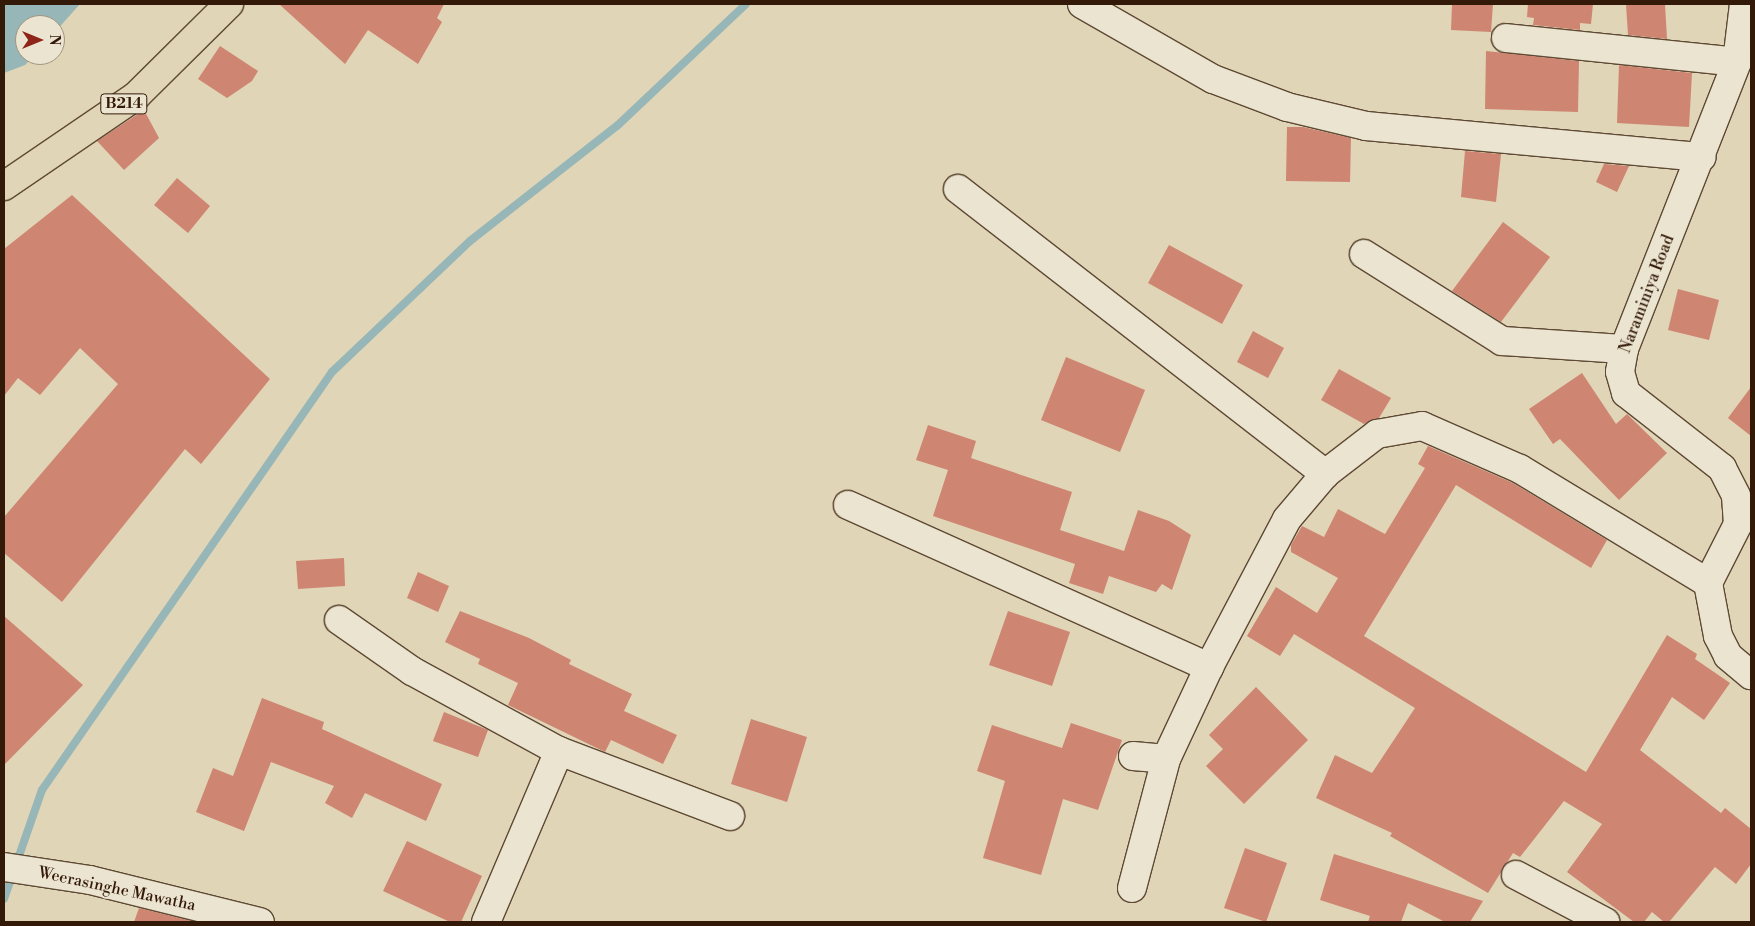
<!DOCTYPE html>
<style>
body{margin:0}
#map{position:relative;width:1755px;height:926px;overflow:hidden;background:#e0d5b6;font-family:"Libre Bodoni",serif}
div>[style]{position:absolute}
.water>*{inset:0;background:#97b6b7}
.stream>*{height:8px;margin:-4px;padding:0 4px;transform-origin:4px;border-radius:4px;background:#97b6b7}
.building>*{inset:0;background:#ce8571}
.roads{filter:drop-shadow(1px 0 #5e4934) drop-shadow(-1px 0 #5e4934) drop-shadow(0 1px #5e4934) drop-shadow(0 -1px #5e4934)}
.minor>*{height:28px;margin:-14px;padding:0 14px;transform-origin:14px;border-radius:14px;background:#ebe4d0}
.major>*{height:28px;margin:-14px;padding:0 14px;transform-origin:14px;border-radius:14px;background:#e0d5b6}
span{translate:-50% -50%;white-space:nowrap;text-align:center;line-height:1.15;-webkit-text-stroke:4px #ebe4d0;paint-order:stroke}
.shield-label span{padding:1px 4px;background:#ebe4d0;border:1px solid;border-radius:4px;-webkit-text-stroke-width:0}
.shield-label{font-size:15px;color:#331a08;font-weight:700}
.street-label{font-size:16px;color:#331a08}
.frame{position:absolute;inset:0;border:5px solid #331a08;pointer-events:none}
.north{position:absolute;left:15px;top:15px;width:50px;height:50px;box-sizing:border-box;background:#ebe4d0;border:1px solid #a19380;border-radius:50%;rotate:90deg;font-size:14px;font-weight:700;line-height:20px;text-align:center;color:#331a08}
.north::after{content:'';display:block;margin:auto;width:18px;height:22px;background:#8f2418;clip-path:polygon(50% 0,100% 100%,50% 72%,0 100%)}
</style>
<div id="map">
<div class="water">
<div style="clip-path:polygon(4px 4px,80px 4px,55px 32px,55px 25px,25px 25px,25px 55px,35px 55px,25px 65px,4px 73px)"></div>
</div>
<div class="stream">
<div style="left:4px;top:899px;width:115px;rotate:-70.8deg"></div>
<div style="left:42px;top:790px;width:509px;rotate:-55.25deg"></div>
<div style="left:332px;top:372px;width:190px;rotate:-43.5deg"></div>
<div style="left:470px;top:241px;width:188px;rotate:-38.1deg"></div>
<div style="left:618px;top:125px;width:176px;rotate:-43.4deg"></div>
</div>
<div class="building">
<div style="clip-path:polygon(279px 4px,444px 4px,437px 18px,442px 22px,418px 64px,368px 30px,345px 64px)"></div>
<div style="clip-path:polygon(1452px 4px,1493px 4px,1491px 32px,1451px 30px)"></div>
<div style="clip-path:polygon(1528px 4px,1593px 4px,1591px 24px,1580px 23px,1580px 30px,1533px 25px,1534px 18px,1527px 17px)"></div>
<div style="clip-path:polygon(1626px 4px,1665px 4px,1667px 39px,1628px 35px)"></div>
<div style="clip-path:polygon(220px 46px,258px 71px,252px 81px,227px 98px,198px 79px)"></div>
<div style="clip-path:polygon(1486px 51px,1579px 61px,1578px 112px,1485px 109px)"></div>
<div style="clip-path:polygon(1619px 65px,1692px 73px,1689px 127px,1617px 123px)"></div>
<div style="clip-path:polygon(144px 110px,159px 138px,124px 170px,97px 141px)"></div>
<div style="clip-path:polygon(1287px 127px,1303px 127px,1351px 138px,1350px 182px,1286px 181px)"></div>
<div style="clip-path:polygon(1465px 151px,1501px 154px,1496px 202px,1461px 197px)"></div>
<div style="clip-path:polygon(1604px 164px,1629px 166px,1617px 192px,1596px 182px)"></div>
<div style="clip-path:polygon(177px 178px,210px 206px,188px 233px,154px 205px)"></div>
<div style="clip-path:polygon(72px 195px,270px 379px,201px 464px,185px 449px,62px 602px,4px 553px,4px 517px,118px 384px,80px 348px,40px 395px,18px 378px,4px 396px,4px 249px)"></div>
<div style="clip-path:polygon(1503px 222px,1550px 257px,1501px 322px,1452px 291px)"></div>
<div style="clip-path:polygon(1169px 245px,1243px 285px,1222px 324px,1148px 283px)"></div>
<div style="clip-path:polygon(1678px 289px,1719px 300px,1709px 340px,1668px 330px)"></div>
<div style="clip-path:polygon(1253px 331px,1284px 348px,1268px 378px,1237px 362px)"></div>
<div style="clip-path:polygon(1066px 357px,1145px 390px,1120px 452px,1041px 420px)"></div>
<div style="clip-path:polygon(1339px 369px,1391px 398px,1379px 418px,1364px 424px,1321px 400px)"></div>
<div style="clip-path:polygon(1582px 373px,1616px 424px,1627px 414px,1667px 453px,1619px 500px,1560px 439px,1553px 444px,1529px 409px)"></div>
<div style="clip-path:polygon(1751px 387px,1751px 436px,1728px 418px)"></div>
<div style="clip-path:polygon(928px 425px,976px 441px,971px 458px,1072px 492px,1060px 530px,1124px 551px,1138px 510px,1169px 521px,1191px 535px,1172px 590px,1162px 584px,1156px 592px,1109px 576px,1103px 594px,1069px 583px,1075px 564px,933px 516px,948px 470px,916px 460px)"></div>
<div style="clip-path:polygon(1428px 446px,1513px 483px,1607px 540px,1591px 568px,1456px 485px,1364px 636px,1586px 772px,1667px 635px,1697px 654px,1695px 659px,1730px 683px,1704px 720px,1672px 697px,1640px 750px,1721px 813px,1725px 808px,1751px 829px,1751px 864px,1736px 884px,1715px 867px,1669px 922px,1664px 922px,1652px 912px,1644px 922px,1634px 922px,1567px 872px,1602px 824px,1564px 801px,1520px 857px,1513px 853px,1488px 893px,1390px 836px,1392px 833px,1316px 798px,1335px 755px,1372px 773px,1415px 708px,1294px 634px,1280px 656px,1247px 636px,1276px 587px,1317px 613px,1338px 578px,1291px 552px,1291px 545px,1302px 526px,1324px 537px,1338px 509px,1385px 534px,1425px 468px,1418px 464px)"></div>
<div style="clip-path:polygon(344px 558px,345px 586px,298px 589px,296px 561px)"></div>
<div style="clip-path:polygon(418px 572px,449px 586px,438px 612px,407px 598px)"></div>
<div style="clip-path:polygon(460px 611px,529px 638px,571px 660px,569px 664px,632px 694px,624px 711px,677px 735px,663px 764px,611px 740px,605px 752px,508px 705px,518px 683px,478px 664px,480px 659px,445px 642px)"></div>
<div style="clip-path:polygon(1008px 611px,1070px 632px,1052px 686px,989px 665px)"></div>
<div style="clip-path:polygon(4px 616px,83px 685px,4px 765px)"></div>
<div style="clip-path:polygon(1256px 687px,1308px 740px,1244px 804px,1206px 766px,1223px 749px,1209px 735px)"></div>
<div style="clip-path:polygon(262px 698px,324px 722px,322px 729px,442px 784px,426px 821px,365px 793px,352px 818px,325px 803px,334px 786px,271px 762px,244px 831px,196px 812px,213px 768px,233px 776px)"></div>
<div style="clip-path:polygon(444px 712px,488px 730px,478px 757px,433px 741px)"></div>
<div style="clip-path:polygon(751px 719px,807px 737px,787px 802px,731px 784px)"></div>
<div style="clip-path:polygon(1071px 723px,1122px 740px,1098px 810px,1063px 799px,1041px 875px,983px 858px,1005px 781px,977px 771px,992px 725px,1062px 748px)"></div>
<div style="clip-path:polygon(407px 841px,482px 876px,461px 922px,450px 922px,383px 891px)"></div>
<div style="clip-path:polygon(1245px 848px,1287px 863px,1266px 922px,1224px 908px)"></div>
<div style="clip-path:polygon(1334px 854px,1483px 901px,1470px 922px,1445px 922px,1408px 903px,1401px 922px,1368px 922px,1370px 916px,1320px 900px)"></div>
<div style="clip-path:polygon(139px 908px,196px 922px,134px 922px)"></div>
</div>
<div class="roads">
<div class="minor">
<div style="left:1082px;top:4px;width:151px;rotate:29.8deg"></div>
<div style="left:1213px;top:79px;width:79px;rotate:20.7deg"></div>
<div style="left:1287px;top:107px;width:81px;rotate:13.5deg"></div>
<div style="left:1366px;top:126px;width:337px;rotate:5.3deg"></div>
<div style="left:1744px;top:4px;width:58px;rotate:96.9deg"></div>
<div style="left:1737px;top:62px;width:308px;rotate:111.5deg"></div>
<div style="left:1624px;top:349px;width:23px;rotate:100deg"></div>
<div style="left:1620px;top:372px;width:22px;rotate:74deg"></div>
<div style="left:1626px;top:393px;width:122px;rotate:38deg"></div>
<div style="left:1722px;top:468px;width:31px;rotate:63deg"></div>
<div style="left:1736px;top:496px;width:28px;rotate:86deg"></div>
<div style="left:1738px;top:524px;width:66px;rotate:117deg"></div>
<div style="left:1708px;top:583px;width:54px;rotate:79.3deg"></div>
<div style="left:1718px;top:636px;width:22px;rotate:63deg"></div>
<div style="left:1728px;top:656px;width:30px;rotate:40deg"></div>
<div style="left:1506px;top:38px;width:232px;rotate:5.9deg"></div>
<div style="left:958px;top:189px;width:465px;rotate:37.8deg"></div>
<div style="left:1364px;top:254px;width:163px;rotate:32.2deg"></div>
<div style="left:1502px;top:341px;width:122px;rotate:3.8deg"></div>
<div style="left:848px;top:505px;width:396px;rotate:24.2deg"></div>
<div style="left:339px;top:620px;width:89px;rotate:34.9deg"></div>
<div style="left:412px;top:671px;width:167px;rotate:28.6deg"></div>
<div style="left:559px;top:751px;width:186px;rotate:113.1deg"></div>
<div style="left:559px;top:751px;width:183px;rotate:20.8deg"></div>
<div style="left:1133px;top:756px;width:33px;rotate:5deg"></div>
<div style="left:4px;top:867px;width:87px;rotate:8.6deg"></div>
<div style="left:90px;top:880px;width:175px;rotate:13.9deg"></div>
<div style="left:1516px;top:875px;width:101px;rotate:27.8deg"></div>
<div style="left:1132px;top:888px;width:133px;rotate:-75.2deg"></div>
<div style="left:1166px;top:759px;width:102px;rotate:-64.9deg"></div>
<div style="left:1209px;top:667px;width:167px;rotate:-62.2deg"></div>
<div style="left:1287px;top:519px;width:59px;rotate:-49.8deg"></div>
<div style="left:1325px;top:474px;width:66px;rotate:-37.6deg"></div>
<div style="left:1377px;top:434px;width:46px;rotate:-10.1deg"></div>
<div style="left:1422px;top:426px;width:107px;rotate:23.7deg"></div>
<div style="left:1520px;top:469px;width:220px;rotate:31.2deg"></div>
</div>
<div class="major">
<div style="left:4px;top:186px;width:160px;rotate:-34.3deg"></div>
<div style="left:136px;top:96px;width:131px;rotate:-44.7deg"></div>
</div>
</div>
<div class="shield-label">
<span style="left:124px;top:104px">B214</span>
</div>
<div class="street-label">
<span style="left:1647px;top:294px;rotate:-69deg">Naraminiya Road</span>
<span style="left:117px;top:889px;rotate:12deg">Weerasinghe Mawatha</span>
</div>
<div class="frame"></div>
<div class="north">N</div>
</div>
